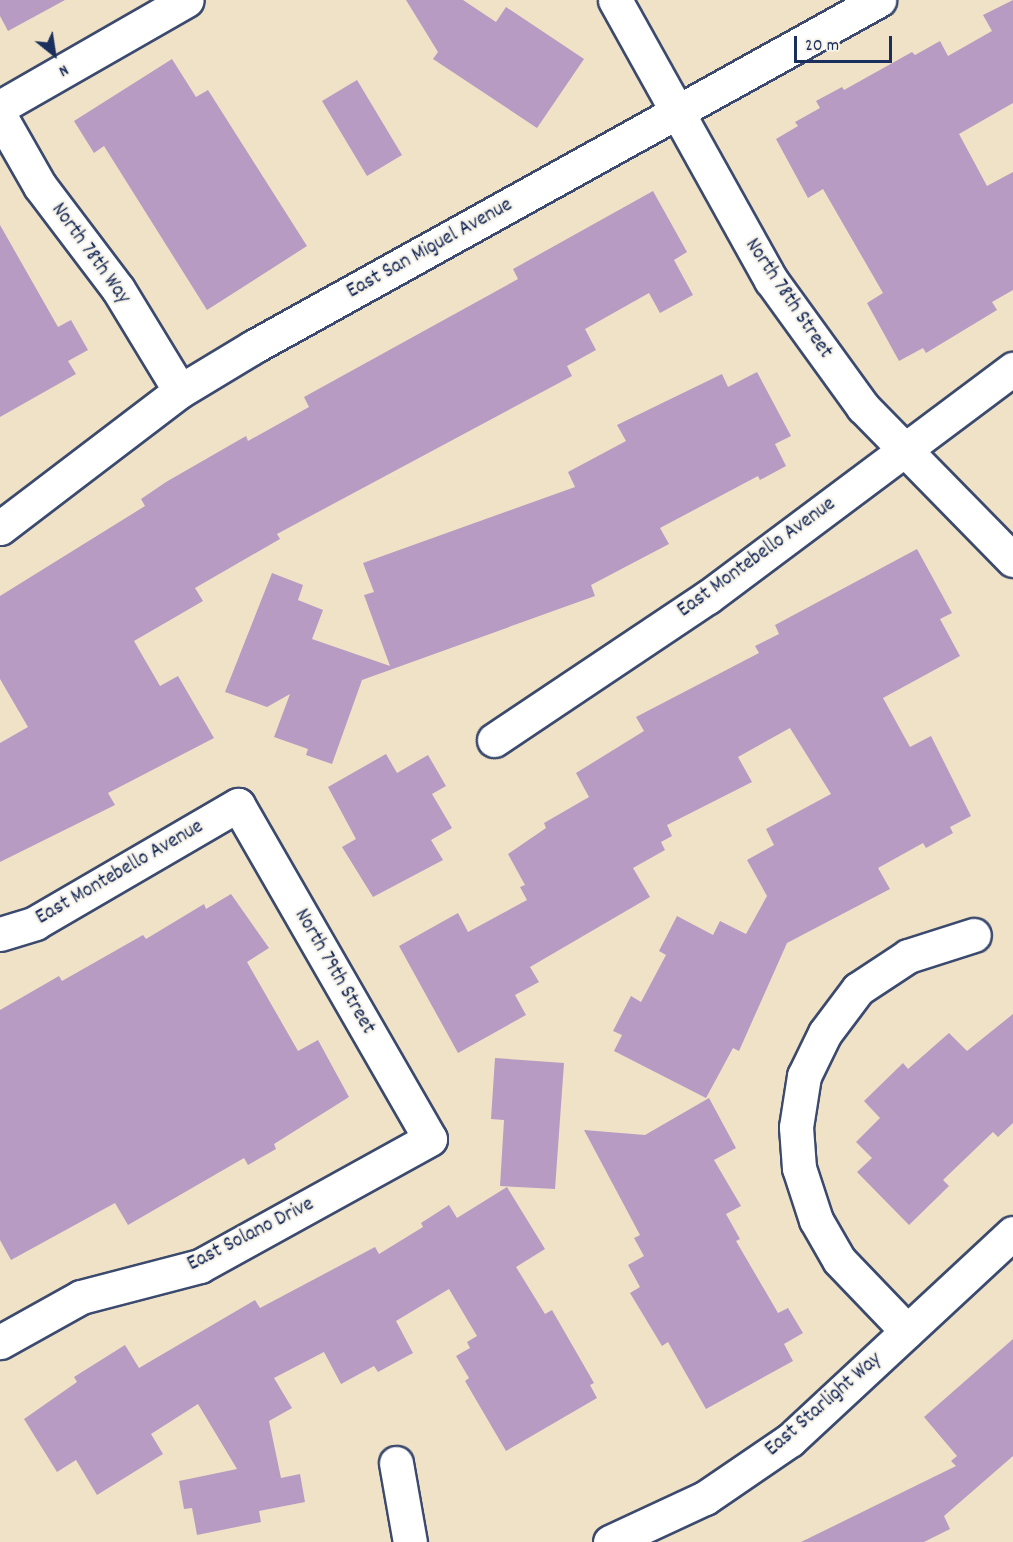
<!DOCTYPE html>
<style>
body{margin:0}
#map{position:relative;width:1013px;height:1542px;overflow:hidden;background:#f0e2c6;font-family:Dekko,sans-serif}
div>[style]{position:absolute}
.building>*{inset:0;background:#b89bc3}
.roads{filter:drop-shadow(2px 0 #3b4a6e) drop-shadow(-2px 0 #3b4a6e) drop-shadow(0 2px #3b4a6e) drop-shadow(0 -2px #3b4a6e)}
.minor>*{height:33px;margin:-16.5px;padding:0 16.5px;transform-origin:16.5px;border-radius:16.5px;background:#fff}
span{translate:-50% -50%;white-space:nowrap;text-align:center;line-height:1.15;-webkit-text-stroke:4.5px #f7f3e8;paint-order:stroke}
.street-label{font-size:21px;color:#1b2f5e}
.north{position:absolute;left:24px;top:24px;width:60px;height:60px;-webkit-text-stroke:4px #f7f3e8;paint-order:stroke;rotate:150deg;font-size:16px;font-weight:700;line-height:24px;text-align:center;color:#1b2f5e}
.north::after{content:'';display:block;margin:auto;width:21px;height:27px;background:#1b2f5e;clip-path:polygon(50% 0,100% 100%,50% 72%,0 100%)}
.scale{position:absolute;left:794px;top:36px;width:98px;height:27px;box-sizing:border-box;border:3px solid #1b2f5e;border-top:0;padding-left:8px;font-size:18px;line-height:21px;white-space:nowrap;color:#1b2f5e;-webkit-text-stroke:4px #f7f3e8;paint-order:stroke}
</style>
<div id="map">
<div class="building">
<div style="clip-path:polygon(0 0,65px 0,8px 31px,0 16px)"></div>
<div style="clip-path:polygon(406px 0,463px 0,496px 22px,506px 7px,584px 59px,537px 128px,433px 59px,438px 52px)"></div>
<div style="clip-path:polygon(1013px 0,1013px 103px,959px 134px,987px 186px,1013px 172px,1013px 290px,992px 302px,997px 310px,926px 353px,923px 348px,899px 361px,867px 303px,883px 293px,823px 189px,808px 198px,776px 139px,798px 126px,795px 122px,820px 108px,816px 101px,842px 87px,844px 90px,912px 52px,915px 55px,940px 41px,948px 56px,992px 31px,983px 15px)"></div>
<div style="clip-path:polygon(172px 59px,196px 97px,208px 90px,307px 246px,207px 310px,104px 146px,94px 153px,74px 121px)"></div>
<div style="clip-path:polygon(357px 80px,402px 155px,367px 176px,322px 101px)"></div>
<div style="clip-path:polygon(653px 191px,687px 252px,674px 260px,693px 295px,660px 313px,649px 293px,585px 329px,596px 350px,567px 366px,572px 376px,277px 534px,280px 539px,195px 588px,203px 601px,134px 641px,160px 686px,178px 676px,214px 738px,108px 793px,115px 805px,0 862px,0 743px,28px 727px,0 679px,0 596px,145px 506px,141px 499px,166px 482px,246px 436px,248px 441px,309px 407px,304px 397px,518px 279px,513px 269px)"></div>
<div style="clip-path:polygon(0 225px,58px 327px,71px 320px,88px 350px,68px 361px,76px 374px,0 417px)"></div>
<div style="clip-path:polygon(757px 372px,791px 436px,775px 444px,786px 466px,760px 480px,758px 476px,660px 528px,669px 544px,591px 585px,595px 596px,362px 680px,332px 764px,306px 755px,308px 749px,274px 737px,290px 694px,267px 707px,225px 692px,272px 573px,303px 585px,298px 600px,323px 610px,312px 639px,390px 666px,364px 595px,374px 592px,363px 563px,575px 487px,568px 472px,626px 441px,617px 425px,722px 374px,728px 387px)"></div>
<div style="clip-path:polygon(917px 549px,952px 613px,940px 619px,960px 656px,883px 698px,910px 747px,931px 736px,971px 816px,950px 827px,953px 833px,926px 848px,923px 843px,878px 868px,890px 889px,787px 943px,739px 1051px,733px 1048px,706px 1098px,614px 1051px,622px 1035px,613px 1031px,631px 996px,641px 1002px,666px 955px,659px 951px,677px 916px,713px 935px,720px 921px,746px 934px,767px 896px,747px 860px,774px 845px,766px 829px,831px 794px,790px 728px,738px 757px,752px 782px,667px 825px,672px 836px,661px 842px,665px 850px,633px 868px,650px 897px,530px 967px,539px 982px,515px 995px,526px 1015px,458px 1053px,399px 946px,458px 913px,468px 932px,527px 900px,520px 887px,525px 885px,508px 854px,546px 828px,544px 823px,589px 797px,576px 773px,644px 731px,636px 717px,759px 653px,755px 646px,779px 634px,775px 625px)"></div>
<div style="clip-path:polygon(386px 754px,397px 773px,428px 755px,446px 786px,432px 794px,452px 828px,431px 840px,443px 860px,373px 897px,342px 847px,356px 839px,328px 787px)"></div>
<div style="clip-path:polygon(231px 894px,269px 948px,247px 962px,298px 1051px,318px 1040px,349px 1097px,274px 1144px,276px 1149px,248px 1165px,244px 1158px,128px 1225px,115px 1203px,11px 1260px,0 1240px,0 1010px,59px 976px,62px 981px,143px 935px,146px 939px,204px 904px,206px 909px)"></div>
<div style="clip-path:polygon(1013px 1014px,1013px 1123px,998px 1137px,993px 1132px,943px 1180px,949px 1186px,909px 1225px,857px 1172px,872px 1158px,856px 1142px,880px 1118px,864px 1101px,903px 1063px,908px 1069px,949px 1033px,967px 1051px)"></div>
<div style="clip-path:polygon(495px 1058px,564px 1063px,555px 1189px,500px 1186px,504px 1120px,491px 1119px)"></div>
<div style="clip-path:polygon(709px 1098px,736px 1148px,714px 1160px,741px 1206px,726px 1214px,740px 1239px,736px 1241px,778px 1313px,788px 1308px,803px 1333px,784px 1344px,793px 1361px,706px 1409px,668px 1342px,662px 1346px,630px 1293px,640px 1287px,628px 1265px,644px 1256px,634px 1238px,640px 1235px,584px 1130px,645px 1135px)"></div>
<div style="clip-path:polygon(507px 1187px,545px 1249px,516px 1267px,545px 1314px,552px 1310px,594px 1383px,590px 1385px,597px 1398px,506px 1451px,465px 1381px,469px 1378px,456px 1356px,470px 1348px,467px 1342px,477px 1336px,449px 1289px,396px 1321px,413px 1353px,378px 1372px,374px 1366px,341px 1384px,324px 1352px,274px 1378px,292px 1408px,269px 1421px,281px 1478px,300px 1474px,305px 1502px,259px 1511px,261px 1522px,197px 1535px,192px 1508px,184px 1509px,179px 1481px,237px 1469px,198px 1404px,151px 1434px,163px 1454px,97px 1495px,76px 1460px,57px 1472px,24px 1419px,77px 1382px,74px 1377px,125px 1345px,139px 1368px,255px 1300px,260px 1308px,375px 1247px,379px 1254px,423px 1227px,421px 1223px,449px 1205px,457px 1218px)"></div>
<div style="clip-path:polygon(1013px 1339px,1013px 1456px,944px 1516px,950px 1529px,924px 1542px,801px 1542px,956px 1466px,951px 1461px,957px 1456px,924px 1417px)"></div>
</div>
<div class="roads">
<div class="minor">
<div style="left:615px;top:0;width:321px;rotate:60.9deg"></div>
<div style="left:771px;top:280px;width:157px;rotate:54.1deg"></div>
<div style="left:863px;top:407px;width:214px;rotate:45.6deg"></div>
<div style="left:0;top:107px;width:215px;rotate:-29.8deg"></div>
<div style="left:0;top:116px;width:81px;rotate:60.3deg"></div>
<div style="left:40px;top:186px;width:129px;rotate:52.9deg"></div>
<div style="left:118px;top:289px;width:119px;rotate:58.7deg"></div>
<div style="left:0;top:528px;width:226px;rotate:-37.3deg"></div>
<div style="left:180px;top:391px;width:85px;rotate:-31.1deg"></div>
<div style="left:253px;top:347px;width:716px;rotate:-29deg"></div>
<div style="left:494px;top:740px;width:257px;rotate:-33.8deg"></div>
<div style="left:708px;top:597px;width:381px;rotate:-36.8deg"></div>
<div style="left:0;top:934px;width:37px;rotate:-17deg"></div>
<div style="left:35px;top:923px;width:235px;rotate:-30.2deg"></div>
<div style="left:238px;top:805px;width:385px;rotate:60.1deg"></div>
<div style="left:430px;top:1139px;width:263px;rotate:151.1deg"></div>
<div style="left:200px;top:1266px;width:123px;rotate:165.4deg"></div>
<div style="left:81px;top:1297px;width:93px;rotate:150.9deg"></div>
<div style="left:907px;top:1331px;width:98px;rotate:-133.8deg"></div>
<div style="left:839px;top:1260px;width:46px;rotate:-119.9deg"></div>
<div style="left:816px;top:1220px;width:55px;rotate:-108.1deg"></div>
<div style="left:799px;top:1168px;width:41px;rotate:-94.2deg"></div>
<div style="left:796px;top:1127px;width:52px;rotate:-81.1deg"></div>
<div style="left:804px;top:1076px;width:48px;rotate:-64deg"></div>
<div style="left:825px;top:1033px;width:55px;rotate:-53.1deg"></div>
<div style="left:858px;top:989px;width:60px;rotate:-33.4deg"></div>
<div style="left:908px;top:956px;width:69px;rotate:-17.7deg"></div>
<div style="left:396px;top:1463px;width:80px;rotate:80deg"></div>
<div style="left:610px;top:1542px;width:105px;rotate:-24.9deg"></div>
<div style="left:705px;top:1498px;width:103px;rotate:-34.3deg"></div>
<div style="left:790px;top:1440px;width:304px;rotate:-42.9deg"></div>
</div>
</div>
<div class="street-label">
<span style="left:430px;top:249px;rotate:-29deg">East San Miguel Avenue</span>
<span style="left:90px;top:254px;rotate:54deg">North 78th Way</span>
<span style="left:788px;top:299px;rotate:56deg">North 78th Street</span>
<span style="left:757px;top:558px;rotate:-36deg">East Montebello Avenue</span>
<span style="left:120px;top:873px;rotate:-30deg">East Montebello Avenue</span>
<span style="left:334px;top:972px;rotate:60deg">North 79th Street</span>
<span style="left:251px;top:1235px;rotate:-27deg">East Solano Drive</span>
<span style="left:824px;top:1405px;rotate:-41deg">East Starlight Way</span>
</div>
<div class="north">N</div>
<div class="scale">20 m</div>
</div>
